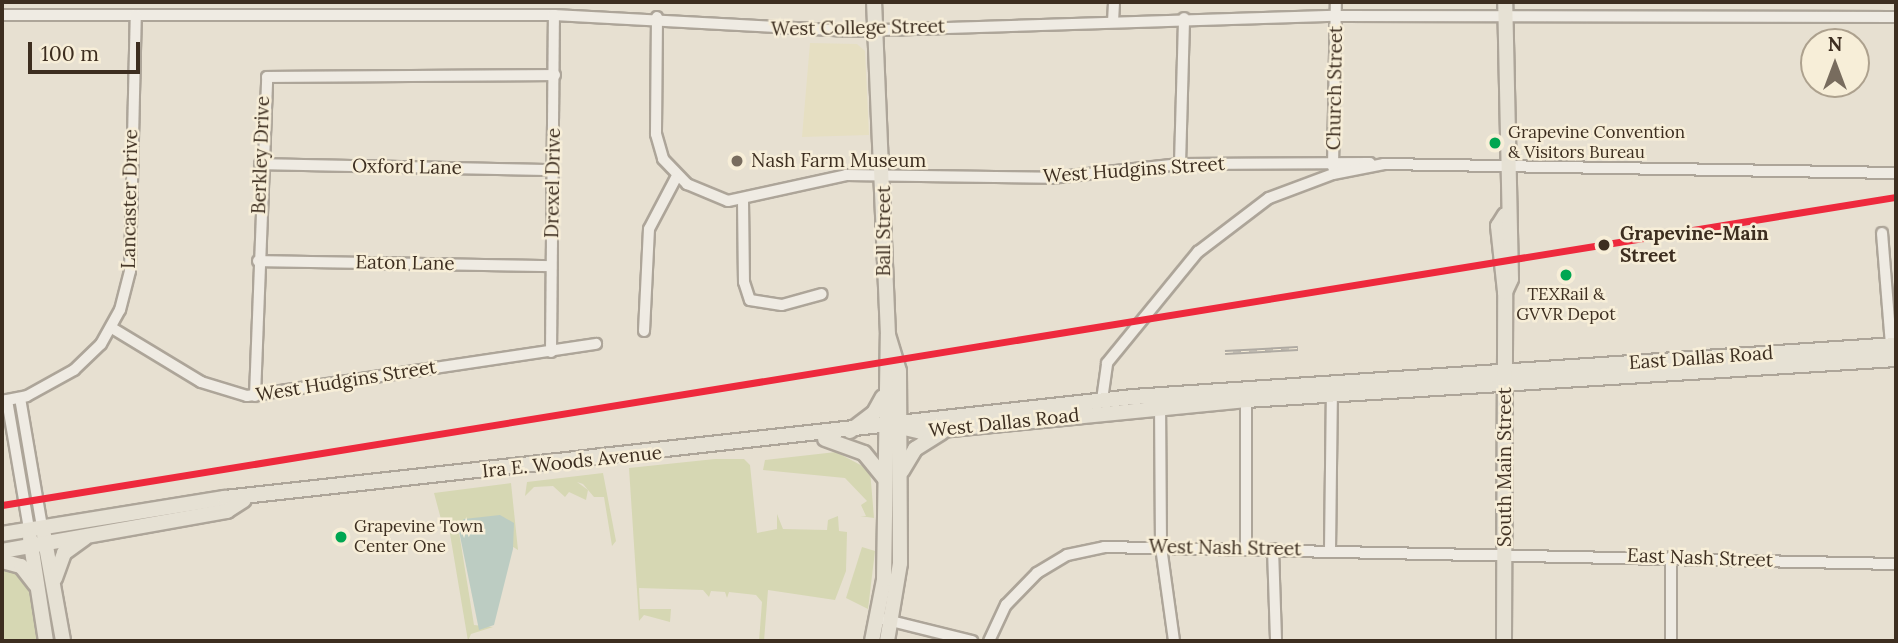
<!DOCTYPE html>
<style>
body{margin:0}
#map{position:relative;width:1898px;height:643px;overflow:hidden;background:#e7e0d1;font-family:Lora,serif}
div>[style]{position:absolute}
.farmland>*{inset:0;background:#e6dfc2}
.green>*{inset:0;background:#d6d7b3}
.water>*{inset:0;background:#bcccc2}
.roads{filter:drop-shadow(2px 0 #ada599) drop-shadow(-2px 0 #ada599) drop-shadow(0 2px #ada599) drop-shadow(0 -2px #ada599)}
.minor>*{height:10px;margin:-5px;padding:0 5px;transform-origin:5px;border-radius:5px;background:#efebe3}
.major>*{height:14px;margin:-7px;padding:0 7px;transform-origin:7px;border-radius:7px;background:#e6e1d4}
.rail>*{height:5px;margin-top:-2.5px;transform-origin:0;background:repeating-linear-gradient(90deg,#f7eed8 0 8px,#afaaa2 0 16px);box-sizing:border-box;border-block:2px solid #afaaa2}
.rail-1>*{height:7px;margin:-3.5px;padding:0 3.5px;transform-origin:3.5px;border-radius:3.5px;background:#ee293d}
.dots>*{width:19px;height:19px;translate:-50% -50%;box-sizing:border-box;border:4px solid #f7eed8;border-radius:50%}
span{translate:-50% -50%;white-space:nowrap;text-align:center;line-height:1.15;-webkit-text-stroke:5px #f7eed8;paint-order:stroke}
.bus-label{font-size:17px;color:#3d2e20}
.left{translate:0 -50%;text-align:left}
.street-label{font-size:19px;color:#3d2e20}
.poi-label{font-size:19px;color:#3d2e20}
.stop-label{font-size:19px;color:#3d2e20;font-weight:700}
.frame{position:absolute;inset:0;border:4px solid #3d2e20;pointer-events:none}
.north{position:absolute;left:1800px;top:28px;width:70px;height:70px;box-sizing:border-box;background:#f7eed8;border:2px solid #ada18e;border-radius:50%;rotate:0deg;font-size:19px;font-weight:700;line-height:28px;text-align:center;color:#3d2e20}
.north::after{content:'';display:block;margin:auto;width:24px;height:32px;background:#786c5e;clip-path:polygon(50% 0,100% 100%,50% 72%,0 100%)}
.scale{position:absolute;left:28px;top:42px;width:112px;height:32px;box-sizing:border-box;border:4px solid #3d2e20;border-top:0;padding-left:9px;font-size:21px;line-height:24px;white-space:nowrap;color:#3d2e20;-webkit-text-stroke:5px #f7eed8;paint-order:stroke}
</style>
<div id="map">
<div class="farmland">
<div style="clip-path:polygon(810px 43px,857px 44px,865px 51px,869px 135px,802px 137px)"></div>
</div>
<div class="green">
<div style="clip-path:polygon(836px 452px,870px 470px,874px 518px,860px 516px,866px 516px,861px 505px,867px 501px,845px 478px,763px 470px,765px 460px)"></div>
<div style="clip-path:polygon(715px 459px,744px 459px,750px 465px,757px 533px,777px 529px,777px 514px,783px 529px,827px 530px,828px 520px,838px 516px,839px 531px,847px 532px,846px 571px,835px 600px,768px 590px,764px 641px,759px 641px,762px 602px,756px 595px,729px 592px,727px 598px,725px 592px,711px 591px,709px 597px,703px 590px,639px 588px,640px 609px,671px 609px,670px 622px,644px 615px,639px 621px,629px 468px)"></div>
<div style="clip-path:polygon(603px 473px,616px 541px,612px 546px,604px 497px,594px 497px,583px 484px,577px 482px,588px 490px,586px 500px,569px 492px,565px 497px,553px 486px,534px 487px,525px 496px,527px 482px)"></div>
<div style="clip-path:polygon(511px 483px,518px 550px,469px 519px,458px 526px,474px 625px,493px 627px,471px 634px,468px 641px,448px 522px,442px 523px,434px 493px)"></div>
<div style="clip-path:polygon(862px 547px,875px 551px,868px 609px,846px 598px)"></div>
<div style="clip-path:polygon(2px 567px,18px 570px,31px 586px,39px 641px,2px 641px)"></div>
</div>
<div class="water">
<div style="clip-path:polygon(500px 515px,514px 523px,513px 549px,494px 625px,479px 630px,458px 526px,464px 519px)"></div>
</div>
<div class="roads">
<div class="minor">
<div style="left:2px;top:15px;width:552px"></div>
<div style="left:554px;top:15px;width:297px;rotate:3.1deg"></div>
<div style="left:851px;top:31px;width:484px;rotate:-1.8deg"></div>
<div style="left:1335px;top:16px;width:561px;rotate:0.1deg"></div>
<div style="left:657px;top:17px;width:117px;rotate:90.5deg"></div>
<div style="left:656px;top:134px;width:26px;rotate:74deg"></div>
<div style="left:663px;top:159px;width:35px;rotate:46deg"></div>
<div style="left:687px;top:184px;width:44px;rotate:22.5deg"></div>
<div style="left:728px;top:201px;width:121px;rotate:-12.4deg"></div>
<div style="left:846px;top:175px;width:205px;rotate:0.8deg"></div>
<div style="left:1051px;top:178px;width:130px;rotate:-6.2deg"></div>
<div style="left:1180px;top:164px;width:190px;rotate:-0.3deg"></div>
<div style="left:1113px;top:22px;width:20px;rotate:-87deg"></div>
<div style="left:260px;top:164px;width:293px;rotate:1.2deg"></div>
<div style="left:1180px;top:164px;width:146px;rotate:-88.4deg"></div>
<div style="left:1333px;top:167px;width:165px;rotate:-89deg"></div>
<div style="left:743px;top:201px;width:81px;rotate:89.3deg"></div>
<div style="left:744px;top:282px;width:19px;rotate:72deg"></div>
<div style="left:750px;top:300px;width:32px;rotate:9deg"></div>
<div style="left:782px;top:305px;width:41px;rotate:-15.4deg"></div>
<div style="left:1882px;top:233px;width:113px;rotate:85.4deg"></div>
<div style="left:258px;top:261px;width:293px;rotate:1deg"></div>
<div style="left:112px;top:328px;width:104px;rotate:31.2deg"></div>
<div style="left:201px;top:382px;width:48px;rotate:16.9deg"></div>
<div style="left:247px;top:396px;width:353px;rotate:-8.5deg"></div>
<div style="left:644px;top:331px;width:102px;rotate:-87.2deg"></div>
<div style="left:649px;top:229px;width:60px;rotate:-62.2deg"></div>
<div style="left:551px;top:352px;width:337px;rotate:-89.5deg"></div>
<div style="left:255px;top:396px;width:319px;rotate:-87.8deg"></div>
<div style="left:267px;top:77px;width:288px;rotate:-0.4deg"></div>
<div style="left:20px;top:398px;width:131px;rotate:80.3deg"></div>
<div style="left:7px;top:400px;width:131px;rotate:80.3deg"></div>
<div style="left:1102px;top:400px;width:37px;rotate:-82deg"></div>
<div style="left:1107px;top:363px;width:144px;rotate:-50.7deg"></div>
<div style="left:1198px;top:252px;width:89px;rotate:-37.3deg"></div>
<div style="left:1269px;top:198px;width:68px;rotate:-20.6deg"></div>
<div style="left:1333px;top:174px;width:52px;rotate:-11.1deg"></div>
<div style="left:1384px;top:164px;width:512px;rotate:1.01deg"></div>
<div style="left:2px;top:401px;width:25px;rotate:-11deg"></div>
<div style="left:27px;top:396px;width:54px;rotate:-29deg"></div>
<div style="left:74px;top:370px;width:37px;rotate:-44deg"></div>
<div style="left:101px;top:344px;width:39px;rotate:-61deg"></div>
<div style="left:120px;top:310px;width:40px;rotate:-75.6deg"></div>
<div style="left:130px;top:271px;width:256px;rotate:-88.7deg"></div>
<div style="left:1160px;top:401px;width:146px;rotate:89.6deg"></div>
<div style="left:1161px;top:547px;width:95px;rotate:82.1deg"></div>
<div style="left:1246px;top:548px;width:148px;rotate:-90deg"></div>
<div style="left:1273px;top:549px;width:92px;rotate:88.1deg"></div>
<div style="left:1330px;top:550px;width:155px;rotate:-89.3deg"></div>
<div style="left:1671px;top:557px;width:84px;rotate:90deg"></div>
<div style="left:883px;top:619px;width:92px;rotate:13.9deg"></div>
<div style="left:989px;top:641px;width:40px;rotate:-65deg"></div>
<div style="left:1006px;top:605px;width:45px;rotate:-45.9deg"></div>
<div style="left:1037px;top:573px;width:35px;rotate:-31deg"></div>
<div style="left:1067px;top:555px;width:38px;rotate:-12deg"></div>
<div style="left:1104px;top:547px;width:792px;rotate:1.23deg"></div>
</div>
<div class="major">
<div style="left:1505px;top:215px;width:13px;rotate:122deg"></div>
<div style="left:1498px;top:226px;width:66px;rotate:83.9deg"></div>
<div style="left:900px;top:427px;width:22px;rotate:13deg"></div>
<div style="left:921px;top:432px;width:327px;rotate:-5.6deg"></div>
<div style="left:1246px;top:400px;width:651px;rotate:-3.61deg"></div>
<div style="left:850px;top:431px;width:30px;rotate:-37deg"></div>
<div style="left:874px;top:413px;width:18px;rotate:-61deg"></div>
<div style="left:825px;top:439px;width:41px;rotate:19.7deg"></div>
<div style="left:864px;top:453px;width:32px;rotate:51deg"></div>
<div style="left:902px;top:471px;width:26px;rotate:-59deg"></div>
<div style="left:915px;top:449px;width:31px;rotate:-32deg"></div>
<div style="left:2px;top:534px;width:226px;rotate:-9.2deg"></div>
<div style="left:225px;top:498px;width:914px;rotate:-6.35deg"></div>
<div style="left:1133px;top:397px;width:765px;rotate:-3.9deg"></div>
<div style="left:44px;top:535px;width:108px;rotate:79.8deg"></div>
<div style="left:30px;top:538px;width:104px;rotate:81.2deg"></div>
<div style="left:2px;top:551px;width:229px;rotate:-10.1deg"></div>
<div style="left:227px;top:511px;width:20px;rotate:-33deg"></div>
<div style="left:2px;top:561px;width:20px;rotate:15deg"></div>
<div style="left:21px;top:566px;width:24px;rotate:52deg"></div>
<div style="left:55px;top:578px;width:27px;rotate:-70deg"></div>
<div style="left:64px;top:553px;width:26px;rotate:-36deg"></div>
<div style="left:872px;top:641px;width:62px;rotate:-78.9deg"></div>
<div style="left:884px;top:580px;width:245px;rotate:-89.1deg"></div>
<div style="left:888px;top:335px;width:333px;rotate:-92.4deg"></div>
<div style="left:887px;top:641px;width:79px;rotate:-80.5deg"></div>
<div style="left:900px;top:563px;width:192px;rotate:-90.3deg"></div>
<div style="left:899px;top:371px;width:38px;rotate:-107deg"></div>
<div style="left:1504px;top:641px;width:349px;rotate:-89.8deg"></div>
<div style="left:1505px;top:292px;width:14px;rotate:-65deg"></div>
<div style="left:1511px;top:279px;width:277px;rotate:-91.2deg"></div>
</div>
</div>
<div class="rail">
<div style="left:1225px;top:352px;width:73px;rotate:-3.1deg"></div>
</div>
<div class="rail-1">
<div style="left:2px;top:505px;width:1919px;rotate:-9.24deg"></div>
</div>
<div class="dots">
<div style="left:1495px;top:143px;background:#00a651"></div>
<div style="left:737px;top:161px;background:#786c5e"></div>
<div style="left:1604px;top:245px;background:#3d2e20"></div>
<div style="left:1566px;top:275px;background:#00a651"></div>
<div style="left:341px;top:537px;background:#00a651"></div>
</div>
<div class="bus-label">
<span class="left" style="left:1508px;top:143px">Grapevine Convention<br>&amp; Visitors Bureau</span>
<span style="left:1566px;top:305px">TEXRail &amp;<br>GVVR Depot</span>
<span class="left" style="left:354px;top:537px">Grapevine Town<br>Center One</span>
</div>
<div class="street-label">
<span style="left:858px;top:28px;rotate:-1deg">West College Street</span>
<span style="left:1335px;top:88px;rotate:-89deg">Church Street</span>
<span style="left:261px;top:155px;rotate:-88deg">Berkley Drive</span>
<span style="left:407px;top:167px;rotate:1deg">Oxford Lane</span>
<span style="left:1134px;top:170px;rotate:-4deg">West Hudgins Street</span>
<span style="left:553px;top:183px;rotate:-89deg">Drexel Drive</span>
<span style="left:130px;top:199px;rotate:-89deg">Lancaster Drive</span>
<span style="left:884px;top:231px;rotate:-90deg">Ball Street</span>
<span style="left:405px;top:263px;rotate:1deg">Eaton Lane</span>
<span style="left:1701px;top:358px;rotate:-4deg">East Dallas Road</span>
<span style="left:346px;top:381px;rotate:-9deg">West Hudgins Street</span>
<span style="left:1004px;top:423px;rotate:-6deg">West Dallas Road</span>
<span style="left:572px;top:462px;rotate:-6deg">Ira E. Woods Avenue</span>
<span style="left:1505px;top:467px;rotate:-90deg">South Main Street</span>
<span style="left:1225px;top:548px;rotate:1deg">West Nash Street</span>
<span style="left:1700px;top:558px;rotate:2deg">East Nash Street</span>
</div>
<div class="poi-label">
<span class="left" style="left:751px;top:161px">Nash Farm Museum</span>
</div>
<div class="stop-label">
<span class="left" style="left:1620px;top:245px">Grapevine-Main<br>Street</span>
</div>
<div class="frame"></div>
<div class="north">N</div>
<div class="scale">100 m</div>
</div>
